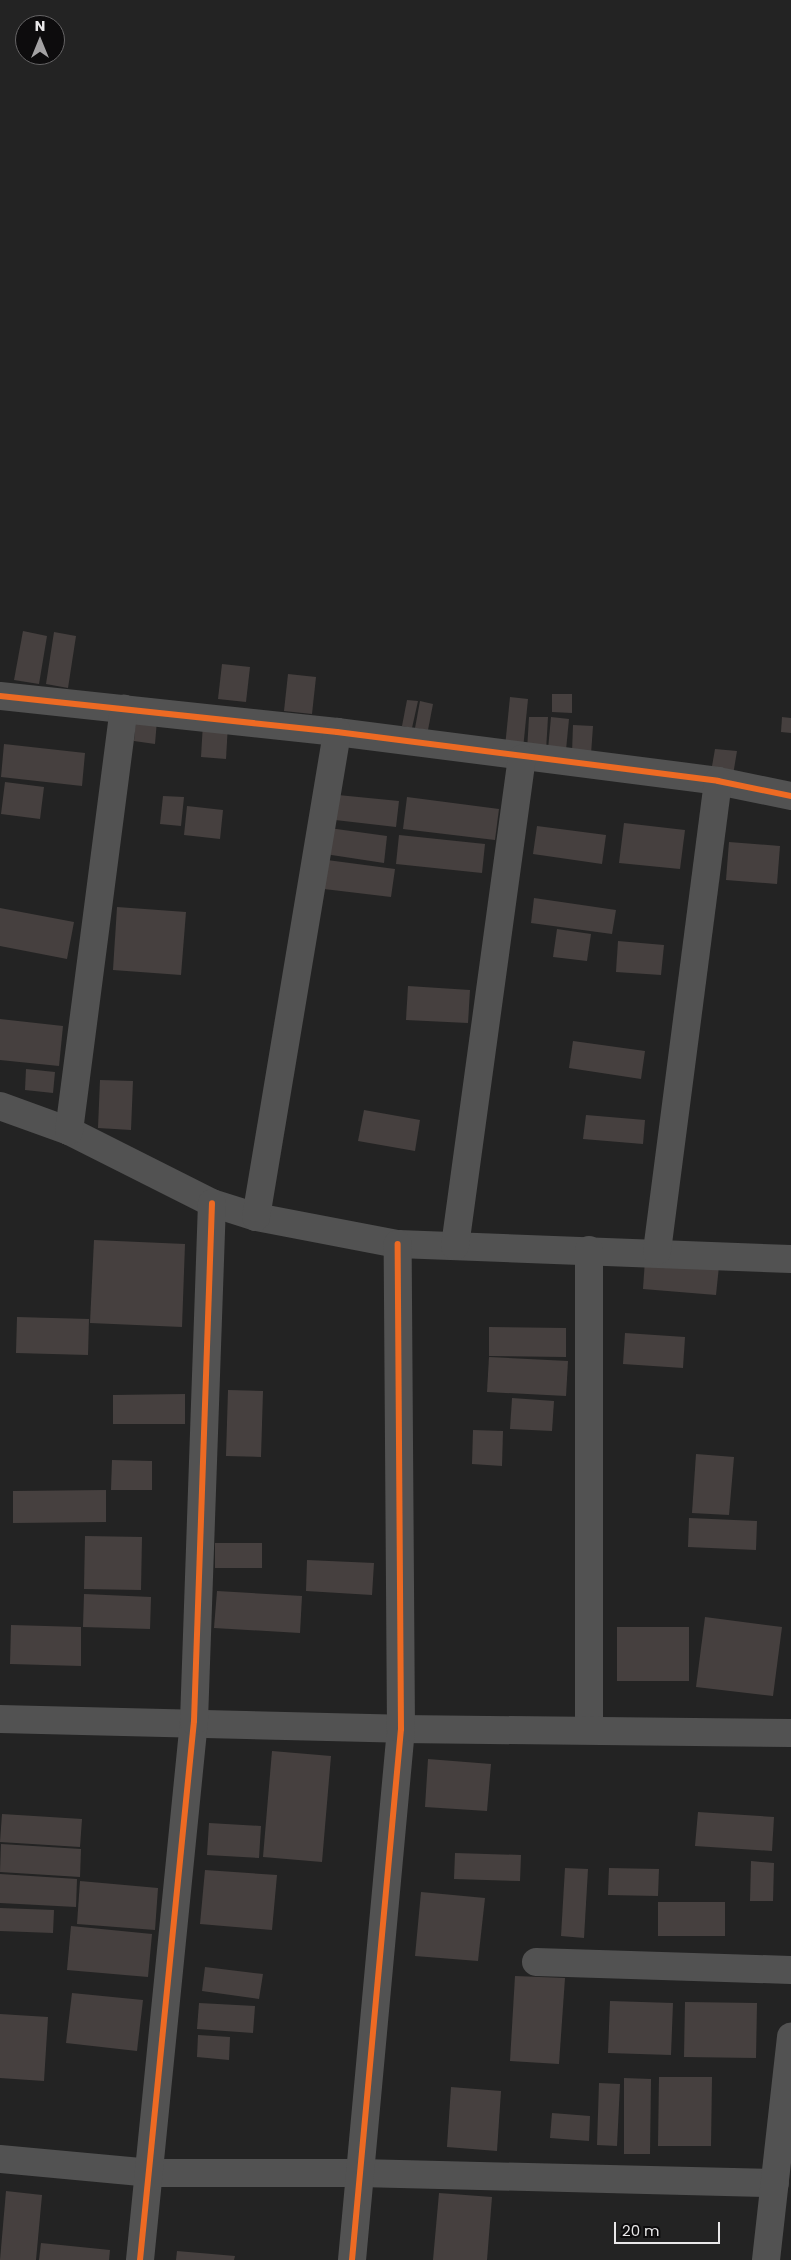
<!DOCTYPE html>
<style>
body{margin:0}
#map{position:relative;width:791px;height:2260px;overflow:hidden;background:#232323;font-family:Poppins,sans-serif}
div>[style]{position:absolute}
.building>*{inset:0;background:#46403f}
.minor>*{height:28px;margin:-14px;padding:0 14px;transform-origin:14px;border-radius:14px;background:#525252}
.cycleway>*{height:6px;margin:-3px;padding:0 3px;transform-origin:3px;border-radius:3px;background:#ed6a23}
span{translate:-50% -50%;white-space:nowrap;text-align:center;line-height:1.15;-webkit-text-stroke:5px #0d0c0d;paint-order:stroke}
.north{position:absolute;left:15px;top:15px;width:50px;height:50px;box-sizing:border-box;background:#0d0c0d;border:1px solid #656465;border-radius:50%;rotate:0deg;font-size:14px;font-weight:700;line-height:20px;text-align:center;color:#e9e8e9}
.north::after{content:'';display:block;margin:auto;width:18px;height:22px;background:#a4a3a4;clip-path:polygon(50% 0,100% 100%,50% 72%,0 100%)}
.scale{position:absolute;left:614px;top:2222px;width:106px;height:22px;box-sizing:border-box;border:2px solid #e9e8e9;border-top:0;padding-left:6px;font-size:15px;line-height:18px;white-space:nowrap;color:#e9e8e9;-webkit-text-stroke:4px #0d0c0d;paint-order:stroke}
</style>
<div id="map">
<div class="building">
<div style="clip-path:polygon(23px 631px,47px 636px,39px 684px,14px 680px)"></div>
<div style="clip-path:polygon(54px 632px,76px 636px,68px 688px,46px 684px)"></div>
<div style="clip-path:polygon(222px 664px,250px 667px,246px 702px,218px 699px)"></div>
<div style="clip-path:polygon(288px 674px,316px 677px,312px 714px,284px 711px)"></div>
<div style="clip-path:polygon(552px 694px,572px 694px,572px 713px,552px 712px)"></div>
<div style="clip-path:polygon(510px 697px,528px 699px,523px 749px,505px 747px)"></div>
<div style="clip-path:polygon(407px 700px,418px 701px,412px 728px,402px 726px)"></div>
<div style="clip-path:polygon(420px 701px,433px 704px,428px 730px,415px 728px)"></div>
<div style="clip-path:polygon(529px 717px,548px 717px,546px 751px,527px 751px)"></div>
<div style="clip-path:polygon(551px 717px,569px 719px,566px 750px,548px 749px)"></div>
<div style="clip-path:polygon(782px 717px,791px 718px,791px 733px,781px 732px)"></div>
<div style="clip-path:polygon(136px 718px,157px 720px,155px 744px,134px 741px)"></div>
<div style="clip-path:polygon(203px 723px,228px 724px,226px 759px,201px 757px)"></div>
<div style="clip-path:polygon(573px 725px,593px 726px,591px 754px,572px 753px)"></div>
<div style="clip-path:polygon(4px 744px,85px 753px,82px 786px,1px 777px)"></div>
<div style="clip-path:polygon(715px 749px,737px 751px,733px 775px,711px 772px)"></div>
<div style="clip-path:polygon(5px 782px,44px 787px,40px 819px,1px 814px)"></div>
<div style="clip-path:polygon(338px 795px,399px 801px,396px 827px,335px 820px)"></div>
<div style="clip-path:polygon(163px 796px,184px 797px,181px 826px,160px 824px)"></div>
<div style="clip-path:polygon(407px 797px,499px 809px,495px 840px,403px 829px)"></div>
<div style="clip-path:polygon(187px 806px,223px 810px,220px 839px,184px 835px)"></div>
<div style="clip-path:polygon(624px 823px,685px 830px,680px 869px,619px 863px)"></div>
<div style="clip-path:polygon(537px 826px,606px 835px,602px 864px,533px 854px)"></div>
<div style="clip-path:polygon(329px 828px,387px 836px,384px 863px,325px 854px)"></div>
<div style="clip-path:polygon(399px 835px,485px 844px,482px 873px,396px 864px)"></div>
<div style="clip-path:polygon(729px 842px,780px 846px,777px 884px,726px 880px)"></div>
<div style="clip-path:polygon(327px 860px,395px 869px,391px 897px,324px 889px)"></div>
<div style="clip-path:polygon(534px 898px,616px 910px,612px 934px,531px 923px)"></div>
<div style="clip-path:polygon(117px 907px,186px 912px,181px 975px,113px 970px)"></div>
<div style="clip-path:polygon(0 908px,74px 922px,67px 959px,0 946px)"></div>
<div style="clip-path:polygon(557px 929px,591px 934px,587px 961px,553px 957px)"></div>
<div style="clip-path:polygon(618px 941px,664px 945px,661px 975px,616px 972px)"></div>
<div style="clip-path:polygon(408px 986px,470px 990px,468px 1023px,406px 1020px)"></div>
<div style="clip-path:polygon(0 1019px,63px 1026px,59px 1066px,0 1060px)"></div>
<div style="clip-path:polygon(573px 1041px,645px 1051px,641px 1079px,569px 1068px)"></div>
<div style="clip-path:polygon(26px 1069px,55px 1072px,53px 1093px,25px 1090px)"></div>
<div style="clip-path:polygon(100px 1080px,133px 1081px,131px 1130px,98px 1128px)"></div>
<div style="clip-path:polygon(364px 1110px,420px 1120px,415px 1151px,358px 1141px)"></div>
<div style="clip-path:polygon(586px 1115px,645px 1120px,643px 1144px,583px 1139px)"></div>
<div style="clip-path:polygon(94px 1240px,185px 1244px,182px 1327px,90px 1323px)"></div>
<div style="clip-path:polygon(645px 1260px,719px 1266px,716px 1295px,643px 1289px)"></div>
<div style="clip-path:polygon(17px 1317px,89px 1319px,88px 1355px,16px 1353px)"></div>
<div style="clip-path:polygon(489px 1327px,566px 1328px,566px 1357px,489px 1356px)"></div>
<div style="clip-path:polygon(625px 1333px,685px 1337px,683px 1368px,623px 1364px)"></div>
<div style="clip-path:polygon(489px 1357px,568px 1361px,566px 1396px,487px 1392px)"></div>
<div style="clip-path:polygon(228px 1390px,263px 1391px,261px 1457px,226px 1456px)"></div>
<div style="clip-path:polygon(185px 1394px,185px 1424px,113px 1424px,113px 1395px)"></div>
<div style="clip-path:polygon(512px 1398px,554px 1401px,552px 1431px,510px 1429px)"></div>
<div style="clip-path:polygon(473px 1430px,503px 1431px,502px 1466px,472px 1464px)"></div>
<div style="clip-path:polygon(696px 1454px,734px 1457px,729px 1515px,692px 1513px)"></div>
<div style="clip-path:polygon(112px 1460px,152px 1461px,152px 1490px,111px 1490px)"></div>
<div style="clip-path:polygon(106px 1490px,106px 1522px,13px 1523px,13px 1491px)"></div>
<div style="clip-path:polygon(689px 1518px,757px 1521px,756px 1550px,688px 1547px)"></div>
<div style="clip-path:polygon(85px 1536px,142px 1537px,141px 1590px,84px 1589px)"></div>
<div style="clip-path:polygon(215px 1543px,262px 1543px,262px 1568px,215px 1568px)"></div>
<div style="clip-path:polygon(307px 1560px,374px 1563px,372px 1595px,306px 1591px)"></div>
<div style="clip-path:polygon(217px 1591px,302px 1596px,300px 1633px,214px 1628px)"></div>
<div style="clip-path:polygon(84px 1594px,151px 1597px,150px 1629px,83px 1627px)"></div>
<div style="clip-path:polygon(705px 1617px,782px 1627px,773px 1696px,696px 1687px)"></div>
<div style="clip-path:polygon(11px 1625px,81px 1627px,81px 1666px,10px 1664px)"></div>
<div style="clip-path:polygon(617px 1627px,689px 1627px,689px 1681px,617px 1681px)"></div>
<div style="clip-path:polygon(272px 1751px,331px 1756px,322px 1862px,263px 1857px)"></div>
<div style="clip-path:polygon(428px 1759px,491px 1764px,487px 1811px,425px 1807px)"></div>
<div style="clip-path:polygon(698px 1812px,774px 1817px,772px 1851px,695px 1846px)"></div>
<div style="clip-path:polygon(2px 1814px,82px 1819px,80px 1847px,0 1842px)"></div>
<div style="clip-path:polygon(209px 1823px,261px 1826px,259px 1858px,207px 1855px)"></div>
<div style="clip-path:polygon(1px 1844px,81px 1849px,80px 1877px,0 1872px)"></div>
<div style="clip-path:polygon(455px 1853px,521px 1855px,520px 1881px,454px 1879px)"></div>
<div style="clip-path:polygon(751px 1861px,774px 1863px,773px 1901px,750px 1901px)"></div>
<div style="clip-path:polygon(565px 1868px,588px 1869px,584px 1938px,561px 1936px)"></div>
<div style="clip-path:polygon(609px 1868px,659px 1869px,658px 1896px,608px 1895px)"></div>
<div style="clip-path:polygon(205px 1870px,277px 1875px,272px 1930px,200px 1924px)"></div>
<div style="clip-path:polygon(0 1874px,77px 1879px,76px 1907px,0 1903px)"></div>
<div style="clip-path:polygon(80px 1881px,158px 1888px,155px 1930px,77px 1924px)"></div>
<div style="clip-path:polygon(421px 1892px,485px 1898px,478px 1961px,415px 1956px)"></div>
<div style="clip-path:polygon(658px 1902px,725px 1902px,725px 1936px,658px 1936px)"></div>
<div style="clip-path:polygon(0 1908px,54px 1910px,53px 1933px,0 1931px)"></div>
<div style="clip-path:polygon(71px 1926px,152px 1934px,148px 1977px,67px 1970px)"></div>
<div style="clip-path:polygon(205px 1967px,263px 1974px,259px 1999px,202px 1991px)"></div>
<div style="clip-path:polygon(515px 1976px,565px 1978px,559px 2064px,510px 2061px)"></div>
<div style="clip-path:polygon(72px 1993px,143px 2000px,137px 2051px,66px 2043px)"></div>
<div style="clip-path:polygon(610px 2001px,673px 2003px,671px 2055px,608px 2053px)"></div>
<div style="clip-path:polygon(685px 2002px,757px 2003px,756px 2058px,684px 2057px)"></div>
<div style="clip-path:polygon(199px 2003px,255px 2006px,253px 2033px,197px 2029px)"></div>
<div style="clip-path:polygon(0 2014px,48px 2017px,44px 2081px,0 2078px)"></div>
<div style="clip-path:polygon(198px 2035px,230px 2037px,229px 2060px,197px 2057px)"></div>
<div style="clip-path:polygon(659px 2077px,712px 2077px,711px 2146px,658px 2146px)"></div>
<div style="clip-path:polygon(624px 2078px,651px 2079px,650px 2154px,624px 2154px)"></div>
<div style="clip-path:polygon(599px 2083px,620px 2084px,617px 2146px,597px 2145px)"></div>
<div style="clip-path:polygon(451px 2087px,501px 2091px,497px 2151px,447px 2147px)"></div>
<div style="clip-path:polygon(552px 2113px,590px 2116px,589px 2141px,550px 2138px)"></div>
<div style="clip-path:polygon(6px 2191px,42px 2195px,36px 2260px,0 2260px)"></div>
<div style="clip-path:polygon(439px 2193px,492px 2197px,487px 2260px,433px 2260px)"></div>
<div style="clip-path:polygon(41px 2243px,110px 2250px,109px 2260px,39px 2260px)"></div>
<div style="clip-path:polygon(177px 2251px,235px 2256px,234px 2260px,176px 2260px)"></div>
</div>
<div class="minor">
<div style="left:0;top:696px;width:339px;rotate:6.1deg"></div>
<div style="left:337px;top:732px;width:384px;rotate:7.3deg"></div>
<div style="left:718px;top:781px;width:75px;rotate:11.6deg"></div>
<div style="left:0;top:1106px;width:73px;rotate:19.9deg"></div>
<div style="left:69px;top:1131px;width:160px;rotate:26.7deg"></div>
<div style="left:212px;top:1203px;width:46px;rotate:17.7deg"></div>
<div style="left:256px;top:1217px;width:145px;rotate:10.8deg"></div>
<div style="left:398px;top:1244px;width:393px;rotate:2.2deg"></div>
<div style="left:69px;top:1131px;width:426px;rotate:-82.6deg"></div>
<div style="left:256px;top:1217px;width:492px;rotate:-80.5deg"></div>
<div style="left:455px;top:1246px;width:492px;rotate:-82.2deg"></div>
<div style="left:589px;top:1250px;width:480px;rotate:90deg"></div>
<div style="left:657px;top:1251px;width:474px;rotate:-82.6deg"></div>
<div style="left:0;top:1719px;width:401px;rotate:1.4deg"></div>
<div style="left:401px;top:1729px;width:390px;rotate:0.6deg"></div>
<div style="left:536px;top:1962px;width:255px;rotate:1.8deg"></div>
<div style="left:0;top:2159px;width:152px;rotate:5.3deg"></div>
<div style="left:151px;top:2173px;width:209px"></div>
<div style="left:360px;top:2173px;width:415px;rotate:1.4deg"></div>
<div style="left:140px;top:2260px;width:542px;rotate:-84.28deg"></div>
<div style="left:194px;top:1721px;width:518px;rotate:-88.01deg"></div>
<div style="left:352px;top:2260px;width:533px;rotate:-84.73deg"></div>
<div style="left:401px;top:1729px;width:485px;rotate:-90.4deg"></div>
<div style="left:766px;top:2260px;width:225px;rotate:-83.6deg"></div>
</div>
<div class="cycleway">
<div style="left:0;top:696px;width:339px;rotate:6.1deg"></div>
<div style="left:337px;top:732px;width:384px;rotate:7.3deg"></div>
<div style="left:718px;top:781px;width:75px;rotate:11.6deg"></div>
<div style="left:140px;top:2260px;width:542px;rotate:-84.28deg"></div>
<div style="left:194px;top:1721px;width:518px;rotate:-88.01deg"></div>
<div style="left:352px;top:2260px;width:533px;rotate:-84.73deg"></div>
<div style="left:401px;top:1729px;width:485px;rotate:-90.4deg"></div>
</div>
<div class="north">N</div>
<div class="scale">20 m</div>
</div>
